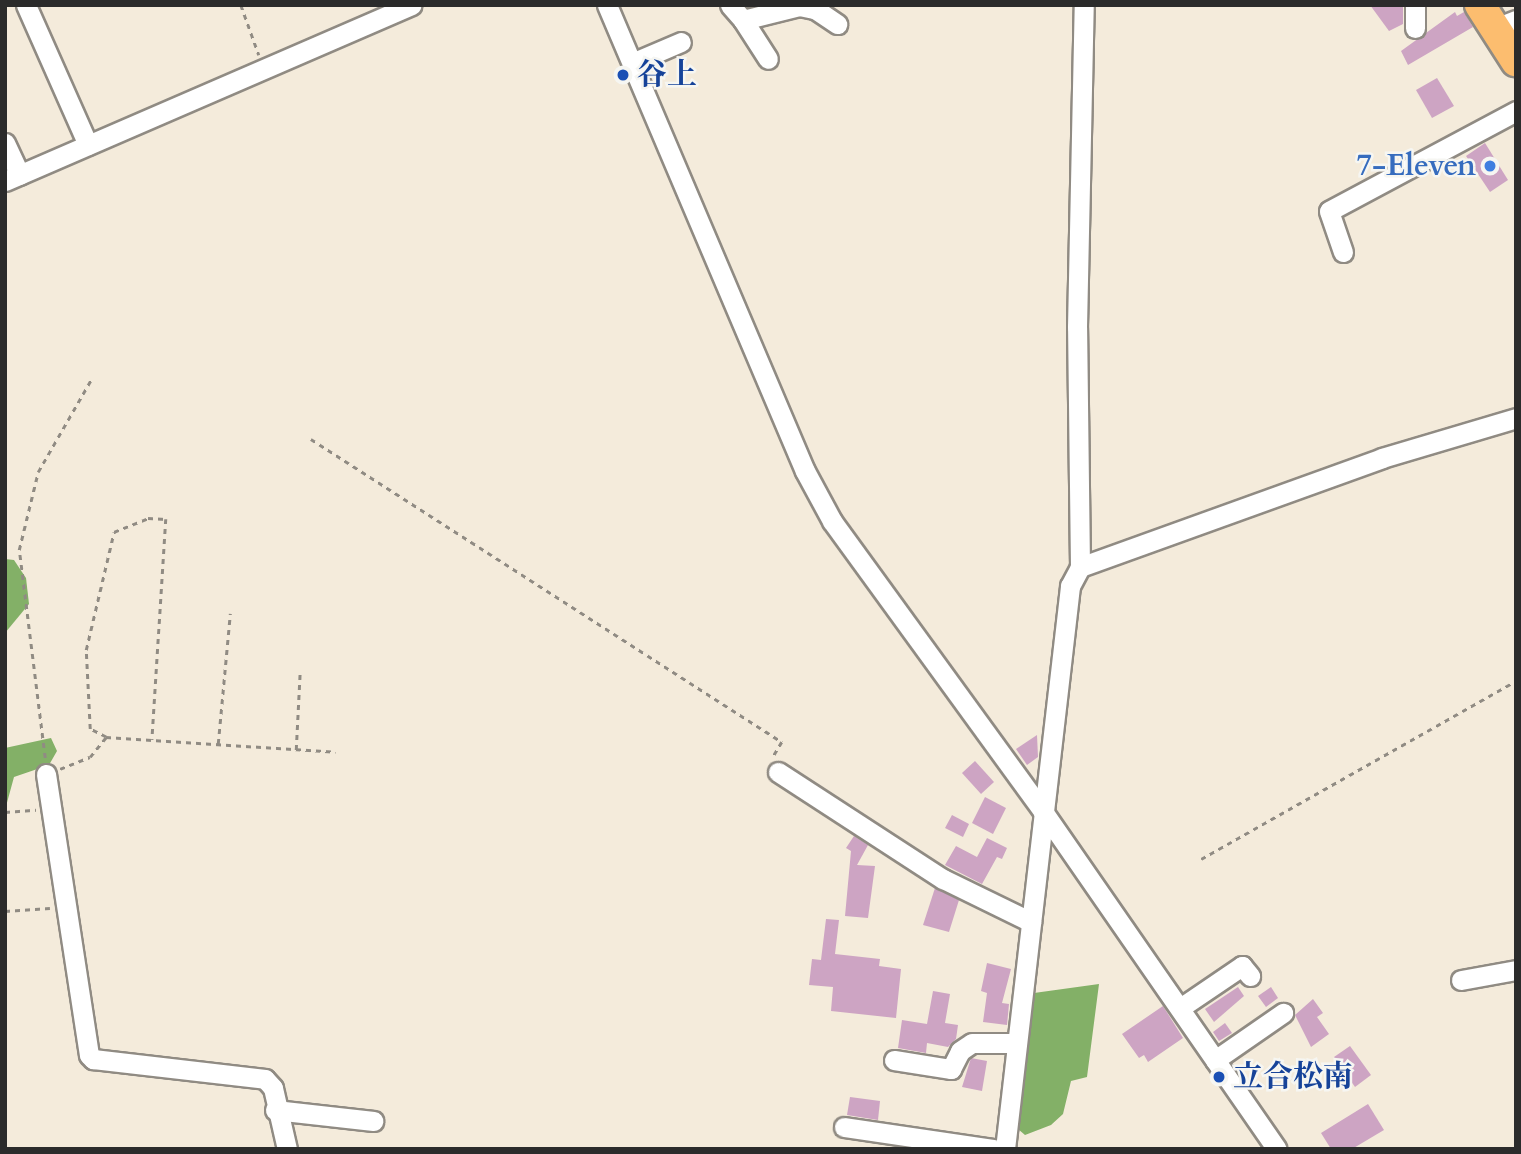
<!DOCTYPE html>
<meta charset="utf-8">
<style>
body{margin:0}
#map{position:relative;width:1521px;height:1154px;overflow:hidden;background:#f4ebdb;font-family:Cardo,"Noto Serif JP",serif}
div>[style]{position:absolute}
.forest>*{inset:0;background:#83b067}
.building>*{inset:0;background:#cda4c3}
.path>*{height:2.5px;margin-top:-1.25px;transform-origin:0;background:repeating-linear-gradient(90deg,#908b83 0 5px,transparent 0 10px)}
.roads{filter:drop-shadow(2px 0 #908b83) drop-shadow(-2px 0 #908b83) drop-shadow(0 2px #908b83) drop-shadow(0 -2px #908b83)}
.minor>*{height:19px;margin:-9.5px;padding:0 9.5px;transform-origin:9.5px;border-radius:9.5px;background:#fff}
.highway>*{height:30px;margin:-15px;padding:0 15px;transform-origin:15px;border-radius:15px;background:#fcbd6f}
.dots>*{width:19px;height:19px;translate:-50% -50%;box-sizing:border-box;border:4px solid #f6f6f2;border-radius:50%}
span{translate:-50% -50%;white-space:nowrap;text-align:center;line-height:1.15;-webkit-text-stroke:5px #f6f6f2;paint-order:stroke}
.transit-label{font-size:30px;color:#164399;font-weight:700}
.left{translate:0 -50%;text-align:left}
.shop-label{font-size:30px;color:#366cbe;font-weight:700}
.right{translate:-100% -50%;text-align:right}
.frame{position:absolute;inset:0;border:7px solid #2b2b2b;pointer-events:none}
</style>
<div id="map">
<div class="forest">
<div style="clip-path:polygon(5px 559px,14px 560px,26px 578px,29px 604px,5px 633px)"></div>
<div style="clip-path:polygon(51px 738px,57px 751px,49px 765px,14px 777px,5px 810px,5px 748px)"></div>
<div style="clip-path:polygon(1099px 984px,1087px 1077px,1071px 1081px,1063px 1114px,1051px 1125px,1025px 1135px,1018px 1129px,1034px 993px)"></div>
</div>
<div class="building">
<div style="clip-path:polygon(1370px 5px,1403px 5px,1403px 24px,1389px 31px)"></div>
<div style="clip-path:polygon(1455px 12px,1457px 16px,1464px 12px,1473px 27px,1408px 65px,1401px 51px)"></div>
<div style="clip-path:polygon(1437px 78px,1454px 106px,1432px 118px,1416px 90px)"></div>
<div style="clip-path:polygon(1485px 143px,1508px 180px,1490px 192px,1466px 156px)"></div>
<div style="clip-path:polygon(1037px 735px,1038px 757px,1027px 765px,1016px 749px)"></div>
<div style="clip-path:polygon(975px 761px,994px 782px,981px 794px,962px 773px)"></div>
<div style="clip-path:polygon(985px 797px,1006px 808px,993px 834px,972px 823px)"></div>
<div style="clip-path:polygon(952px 815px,969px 824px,963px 837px,945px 828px)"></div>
<div style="clip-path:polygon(854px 836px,868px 845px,857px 865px,875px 866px,868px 918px,845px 916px,851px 851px,846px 848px)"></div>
<div style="clip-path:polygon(987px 838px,1007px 848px,1002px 859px,997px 857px,982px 884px,945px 865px,956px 846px,977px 857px)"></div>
<div style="clip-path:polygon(935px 888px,959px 900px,949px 932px,923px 925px)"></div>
<div style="clip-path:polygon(826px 919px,839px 920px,835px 954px,880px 959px,879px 966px,901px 969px,896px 1018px,831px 1011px,833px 987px,809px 985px,812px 959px,821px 960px)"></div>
<div style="clip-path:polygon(987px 963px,1011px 969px,1002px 1003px,1009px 1004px,1007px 1025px,983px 1022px,987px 993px,981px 991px)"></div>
<div style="clip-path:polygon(1238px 987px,1244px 996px,1214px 1022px,1205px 1009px)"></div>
<div style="clip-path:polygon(1271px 987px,1278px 998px,1266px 1007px,1258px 996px)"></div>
<div style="clip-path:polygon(933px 991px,950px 994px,945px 1023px,958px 1025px,956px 1039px,948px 1047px,927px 1043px,926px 1053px,898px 1048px,902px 1020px,927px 1024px)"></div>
<div style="clip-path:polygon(1313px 999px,1323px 1013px,1317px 1017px,1329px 1034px,1311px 1047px,1295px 1015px)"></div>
<div style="clip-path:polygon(1163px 1006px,1183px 1038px,1148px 1062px,1144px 1055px,1139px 1058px,1122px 1034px)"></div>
<div style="clip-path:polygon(1225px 1023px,1232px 1033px,1219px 1041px,1213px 1032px)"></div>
<div style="clip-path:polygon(1350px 1046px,1371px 1075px,1355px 1087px,1334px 1057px)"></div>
<div style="clip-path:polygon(971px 1058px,987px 1061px,982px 1091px,962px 1087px)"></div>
<div style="clip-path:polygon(850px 1097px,880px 1101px,878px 1120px,847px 1115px)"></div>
<div style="clip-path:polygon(1368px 1104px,1384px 1130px,1352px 1149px,1331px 1149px,1321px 1133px)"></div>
</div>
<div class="path">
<div style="left:241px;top:5px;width:53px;rotate:70.2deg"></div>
<div style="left:311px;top:439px;width:560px;rotate:32.75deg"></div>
<div style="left:782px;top:742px;width:17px;rotate:121deg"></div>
<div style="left:106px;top:737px;width:18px;rotate:-153deg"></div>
<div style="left:90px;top:729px;width:79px;rotate:-92.9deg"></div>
<div style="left:86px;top:650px;width:121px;rotate:-76.7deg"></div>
<div style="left:114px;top:532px;width:37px;rotate:-22deg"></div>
<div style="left:148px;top:518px;width:18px;rotate:3deg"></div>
<div style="left:166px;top:519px;width:221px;rotate:93.6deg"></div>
<div style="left:218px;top:744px;width:131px;rotate:-84.7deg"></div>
<div style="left:296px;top:750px;width:78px;rotate:-87.1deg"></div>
<div style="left:45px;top:758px;width:210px;rotate:-97.1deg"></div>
<div style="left:19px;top:550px;width:80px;rotate:-76.3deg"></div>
<div style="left:38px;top:472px;width:106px;rotate:-60.1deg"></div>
<div style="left:60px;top:769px;width:32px;rotate:-22deg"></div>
<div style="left:90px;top:757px;width:26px;rotate:-51deg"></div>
<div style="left:106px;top:737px;width:230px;rotate:3.7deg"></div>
<div style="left:5px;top:812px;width:31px;rotate:-4deg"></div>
<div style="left:1201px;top:859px;width:362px;rotate:-29.5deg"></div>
<div style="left:5px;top:911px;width:45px;rotate:-3.8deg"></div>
</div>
<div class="roads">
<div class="minor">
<div style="left:26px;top:5px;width:153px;rotate:66.1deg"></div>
<div style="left:607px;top:5px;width:506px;rotate:66.98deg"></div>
<div style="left:805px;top:471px;width:57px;rotate:61.6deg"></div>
<div style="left:832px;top:521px;width:357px;rotate:54deg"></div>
<div style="left:1042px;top:810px;width:412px;rotate:55.3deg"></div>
<div style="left:730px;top:5px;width:20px;rotate:49deg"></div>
<div style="left:743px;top:20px;width:58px;rotate:-14deg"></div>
<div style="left:799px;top:6px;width:16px;rotate:11deg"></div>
<div style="left:815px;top:9px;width:27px;rotate:34deg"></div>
<div style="left:743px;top:20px;width:46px;rotate:57.3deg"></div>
<div style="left:1415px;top:28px;width:23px;rotate:-90deg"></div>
<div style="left:1495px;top:28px;width:22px;rotate:-21deg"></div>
<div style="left:632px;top:63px;width:53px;rotate:-23.2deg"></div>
<div style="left:5px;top:143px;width:35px;rotate:65deg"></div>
<div style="left:5px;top:181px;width:443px;rotate:-23.4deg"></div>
<div style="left:1343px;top:252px;width:43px;rotate:-108.9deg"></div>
<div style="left:1329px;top:211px;width:212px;rotate:-28.1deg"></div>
<div style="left:1080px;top:567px;width:321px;rotate:-19.8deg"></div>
<div style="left:1382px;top:458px;width:140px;rotate:-16.6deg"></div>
<div style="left:778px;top:772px;width:197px;rotate:33deg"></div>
<div style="left:943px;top:879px;width:98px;rotate:26deg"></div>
<div style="left:46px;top:774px;width:284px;rotate:81.3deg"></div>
<div style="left:89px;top:1055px;width:6px;rotate:45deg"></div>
<div style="left:93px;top:1059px;width:173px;rotate:6.6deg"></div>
<div style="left:265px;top:1079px;width:12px;rotate:48deg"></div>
<div style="left:273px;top:1088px;width:63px;rotate:77.1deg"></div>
<div style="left:1461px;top:980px;width:56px;rotate:-10.3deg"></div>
<div style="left:1180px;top:1008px;width:75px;rotate:-34.1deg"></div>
<div style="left:1242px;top:966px;width:13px;rotate:51deg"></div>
<div style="left:894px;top:1060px;width:58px;rotate:9deg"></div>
<div style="left:951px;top:1069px;width:20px;rotate:-63deg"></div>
<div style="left:960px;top:1051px;width:14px;rotate:-34deg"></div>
<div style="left:972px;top:1043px;width:45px"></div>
<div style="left:1215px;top:1060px;width:83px;rotate:-34.7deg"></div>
<div style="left:275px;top:1110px;width:99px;rotate:6.4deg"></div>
<div style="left:844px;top:1127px;width:151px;rotate:8.4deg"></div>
<div style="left:1005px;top:1149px;width:567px;rotate:-83.41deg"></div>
<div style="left:1070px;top:586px;width:21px;rotate:-62deg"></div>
<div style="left:1080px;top:567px;width:240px;rotate:-90.7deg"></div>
<div style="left:1077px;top:327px;width:322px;rotate:-88.8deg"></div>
</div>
<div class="highway">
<div style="left:1480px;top:5px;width:67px;rotate:57.3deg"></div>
</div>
</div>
<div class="dots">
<div style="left:623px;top:75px;background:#1a4fb4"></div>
<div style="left:1490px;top:166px;background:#3f7fe0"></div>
<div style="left:1219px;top:1077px;background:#1a4fb4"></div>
</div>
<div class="transit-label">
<span class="left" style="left:637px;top:75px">谷上</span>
<span class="left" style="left:1233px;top:1077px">立合松南</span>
</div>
<div class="shop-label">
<span class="right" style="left:1476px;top:166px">7-Eleven</span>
</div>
<div class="frame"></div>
</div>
